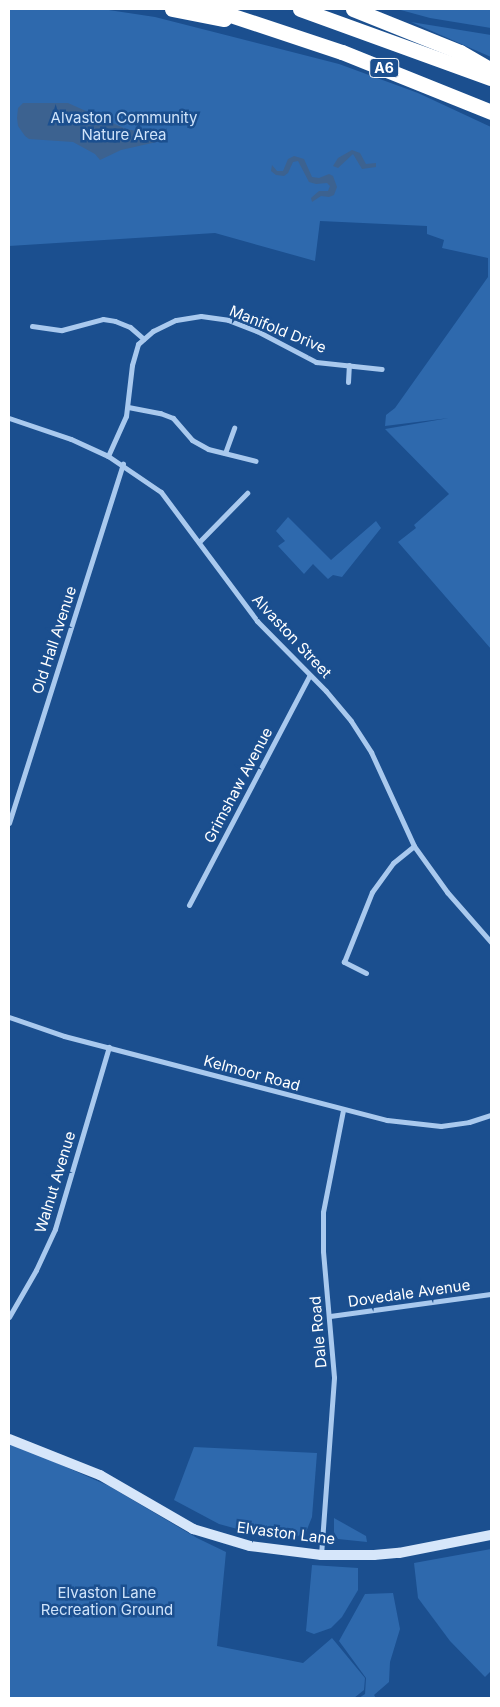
<!DOCTYPE html>
<style>
body{margin:0}
#map{position:relative;width:500px;height:1707px;overflow:hidden;background:#1b4f8f;font-family:Inter,sans-serif}
div>[style]{position:absolute}
.green>*{inset:0;background:#2e69ad}
.water>*{inset:0;background:#3c6290}
.street>*{height:5px;margin:-2.5px;padding:0 2.5px;transform-origin:2.5px;border-radius:2.5px;background:#a9c9ee}
.secondary>*{height:10px;margin:-5px;padding:0 5px;transform-origin:5px;border-radius:5px;background:#d6e6fa}
.highway>*{height:15px;margin:-7.5px;padding:0 7.5px;transform-origin:7.5px;border-radius:7.5px;background:#fff}
span{translate:-50% -50%;white-space:nowrap;text-align:center;line-height:1.15;-webkit-text-stroke:5px #1b4f8f;paint-order:stroke}
.shield-label span{padding:1px 4px;background:#1b4f8f;border:1px solid;border-radius:4px;-webkit-text-stroke-width:0}
.shield-label{font-size:14px;color:#fff;font-weight:700}
.park-label{font-size:15px;color:#cfe3fa}
.street-label{font-size:15px;color:#fff}
.frame{position:absolute;inset:0;border:10px solid #fff;pointer-events:none}
</style>
<div id="map">
<div class="green">
<div style="clip-path:polygon(9px 9px,102px 9px,155px 17px,339px 64px,418px 93px,491px 127px,491px 649px,398px 542px,416px 528px,414px 525px,449px 494px,385px 429px,449px 418px,385px 426px,386px 415px,395px 408px,488px 277px,488px 258px,442px 248px,444px 240px,427px 234px,427px 226px,320px 221px,315px 261px,215px 233px,9px 246px)"></div>
<div style="clip-path:polygon(397px 9px,491px 9px,491px 28px,430px 18px)"></div>
<div style="clip-path:polygon(411px 22px,491px 35px,491px 57px)"></div>
<div style="clip-path:polygon(288px 517px,331px 560px,376px 521px,381px 528px,342px 577px,333px 575px,328px 579px,313px 564px,304px 574px,278px 546px,285px 541px,276px 531px)"></div>
<div style="clip-path:polygon(9px 1442px,109px 1486px,197px 1538px,226px 1552px,217px 1646px,303px 1663px,332px 1638px,365px 1678px,364px 1690px,354px 1698px,9px 1698px)"></div>
<div style="clip-path:polygon(194px 1447px,317px 1453px,312px 1517px,306px 1532px,298px 1536px,252px 1533px,219px 1524px,174px 1500px)"></div>
<div style="clip-path:polygon(334px 1518px,366px 1536px,367px 1542px,338px 1539px,334px 1532px)"></div>
<div style="clip-path:polygon(491px 1549px,491px 1671px,485px 1677px,450px 1641px,418px 1598px,414px 1563px)"></div>
<div style="clip-path:polygon(312px 1565px,358px 1568px,358px 1590px,342px 1617px,331px 1628px,314px 1634px,306px 1631px)"></div>
<div style="clip-path:polygon(393px 1593px,400px 1629px,390px 1662px,389px 1682px,374px 1695px,376px 1698px,359px 1698px,365px 1694px,366px 1678px,339px 1641px,365px 1594px)"></div>
</div>
<div class="water">
<div style="clip-path:polygon(23px 103px,68px 103px,126px 129px,156px 135px,161px 137px,161px 141px,121px 150px,100px 160px,95px 154px,73px 142px,29px 139px,25px 136px,18px 126px,17px 118px,18px 108px)"></div>
<div style="clip-path:polygon(352px 150px,360px 153px,366px 164px,376px 163px,376px 167px,362px 169px,353px 154px,338px 168px,333px 166px,338px 158px)"></div>
<div style="clip-path:polygon(294px 156px,304px 159px,312px 177px,319px 178px,329px 174px,333px 176px,337px 187px,334px 195px,329px 197px,321px 196px,312px 202px,311px 198px,319px 191px,328px 191px,330px 186px,327px 183px,316px 184px,309px 182px,298px 161px,293px 162px,288px 173px,284px 176px,276px 175px,271px 171px,272px 165px,277px 171px,283px 171px,288px 159px)"></div>
</div>
<div class="street">
<div style="left:32px;top:326px;width:30px;rotate:8deg"></div>
<div style="left:62px;top:330px;width:42px;rotate:-15deg"></div>
<div style="left:103px;top:319px;width:12px;rotate:9deg"></div>
<div style="left:115px;top:321px;width:16px;rotate:22deg"></div>
<div style="left:130px;top:327px;width:18px;rotate:41deg"></div>
<div style="left:348px;top:382px;width:17px;rotate:-87deg"></div>
<div style="left:128px;top:407px;width:33px;rotate:11deg"></div>
<div style="left:160px;top:413px;width:14px;rotate:21deg"></div>
<div style="left:173px;top:418px;width:29px;rotate:49deg"></div>
<div style="left:192px;top:440px;width:18px;rotate:29deg"></div>
<div style="left:208px;top:449px;width:49px;rotate:14deg"></div>
<div style="left:9px;top:418px;width:65px;rotate:18.7deg"></div>
<div style="left:71px;top:439px;width:41px;rotate:24.7deg"></div>
<div style="left:108px;top:456px;width:64px;rotate:34.2deg"></div>
<div style="left:161px;top:492px;width:161px;rotate:53.3deg"></div>
<div style="left:257px;top:621px;width:98px;rotate:45.4deg"></div>
<div style="left:326px;top:691px;width:39px;rotate:50deg"></div>
<div style="left:351px;top:721px;width:37px;rotate:57deg"></div>
<div style="left:371px;top:752px;width:103px;rotate:65.4deg"></div>
<div style="left:414px;top:846px;width:57px;rotate:54.3deg"></div>
<div style="left:447px;top:892px;width:67px;rotate:48.7deg"></div>
<div style="left:225px;top:453px;width:27px;rotate:-70deg"></div>
<div style="left:108px;top:456px;width:44px;rotate:-65.8deg"></div>
<div style="left:126px;top:416px;width:51px;rotate:-83.3deg"></div>
<div style="left:132px;top:365px;width:22px;rotate:-74deg"></div>
<div style="left:138px;top:344px;width:20px;rotate:-41deg"></div>
<div style="left:153px;top:331px;width:25px;rotate:-26deg"></div>
<div style="left:176px;top:320px;width:25px;rotate:-9deg"></div>
<div style="left:201px;top:316px;width:27px;rotate:8deg"></div>
<div style="left:228px;top:320px;width:31px;rotate:21deg"></div>
<div style="left:257px;top:331px;width:67px;rotate:27.7deg"></div>
<div style="left:316px;top:362px;width:66px;rotate:6.1deg"></div>
<div style="left:199px;top:542px;width:69px;rotate:-45.6deg"></div>
<div style="left:9px;top:823px;width:377px;rotate:-72.4deg"></div>
<div style="left:189px;top:905px;width:259px;rotate:-62.3deg"></div>
<div style="left:366px;top:973px;width:25px;rotate:-153deg"></div>
<div style="left:344px;top:962px;width:75px;rotate:-68.2deg"></div>
<div style="left:372px;top:892px;width:36px;rotate:-54deg"></div>
<div style="left:393px;top:863px;width:27px;rotate:-39deg"></div>
<div style="left:9px;top:1017px;width:58px;rotate:19.1deg"></div>
<div style="left:64px;top:1036px;width:334px;rotate:14.6deg"></div>
<div style="left:387px;top:1120px;width:54px;rotate:6.3deg"></div>
<div style="left:441px;top:1126px;width:28px;rotate:-8deg"></div>
<div style="left:469px;top:1122px;width:23px;rotate:-18deg"></div>
<div style="left:330px;top:1316px;width:162px;rotate:-7.8deg"></div>
<div style="left:9px;top:1317px;width:54px;rotate:-60.1deg"></div>
<div style="left:36px;top:1270px;width:45px;rotate:-65.1deg"></div>
<div style="left:55px;top:1229px;width:190px;rotate:-73.5deg"></div>
<div style="left:321px;top:1555px;width:178px;rotate:-85.8deg"></div>
<div style="left:334px;top:1377px;width:126px;rotate:-95deg"></div>
<div style="left:323px;top:1251px;width:39px;rotate:-90deg"></div>
<div style="left:323px;top:1212px;width:104px;rotate:-78.9deg"></div>
</div>
<div class="secondary">
<div style="left:9px;top:1439px;width:98px;rotate:21.6deg"></div>
<div style="left:100px;top:1475px;width:108px;rotate:30.1deg"></div>
<div style="left:193px;top:1529px;width:59px;rotate:16.6deg"></div>
<div style="left:250px;top:1546px;width:72px;rotate:7.2deg"></div>
<div style="left:321px;top:1555px;width:53px"></div>
<div style="left:374px;top:1555px;width:25px;rotate:-5deg"></div>
<div style="left:399px;top:1553px;width:94px;rotate:-11.1deg"></div>
</div>
<div class="highway">
<div style="left:172px;top:9px;width:53px;rotate:10.9deg"></div>
<div style="left:212px;top:9px;width:137px;rotate:18.3deg"></div>
<div style="left:342px;top:52px;width:161px;rotate:21.9deg"></div>
<div style="left:300px;top:9px;width:203px;rotate:19.9deg"></div>
<div style="left:353px;top:9px;width:115px;rotate:21.9deg"></div>
<div style="left:460px;top:52px;width:36px;rotate:30deg"></div>
</div>
<div class="shield-label">
<span style="left:384px;top:68px">A6</span>
</div>
<div class="park-label">
<span style="left:124px;top:126px">Alvaston Community<br>Nature Area</span>
<span style="left:107px;top:1601px">Elvaston Lane<br>Recreation Ground</span>
</div>
<div class="street-label">
<span style="left:278px;top:329px;rotate:22deg">Manifold Drive</span>
<span style="left:292px;top:636px;rotate:47deg">Alvaston Street</span>
<span style="left:54px;top:640px;rotate:-72deg">Old Hall Avenue</span>
<span style="left:238px;top:785px;rotate:-62deg">Grimshaw Avenue</span>
<span style="left:252px;top:1073px;rotate:15deg">Kelmoor Road</span>
<span style="left:55px;top:1182px;rotate:-73deg">Walnut Avenue</span>
<span style="left:409px;top:1293px;rotate:-8deg">Dovedale Avenue</span>
<span style="left:318px;top:1332px;rotate:-95deg">Dale Road</span>
<span style="left:286px;top:1533px;rotate:7deg">Elvaston Lane</span>
</div>
<div class="frame"></div>
</div>
